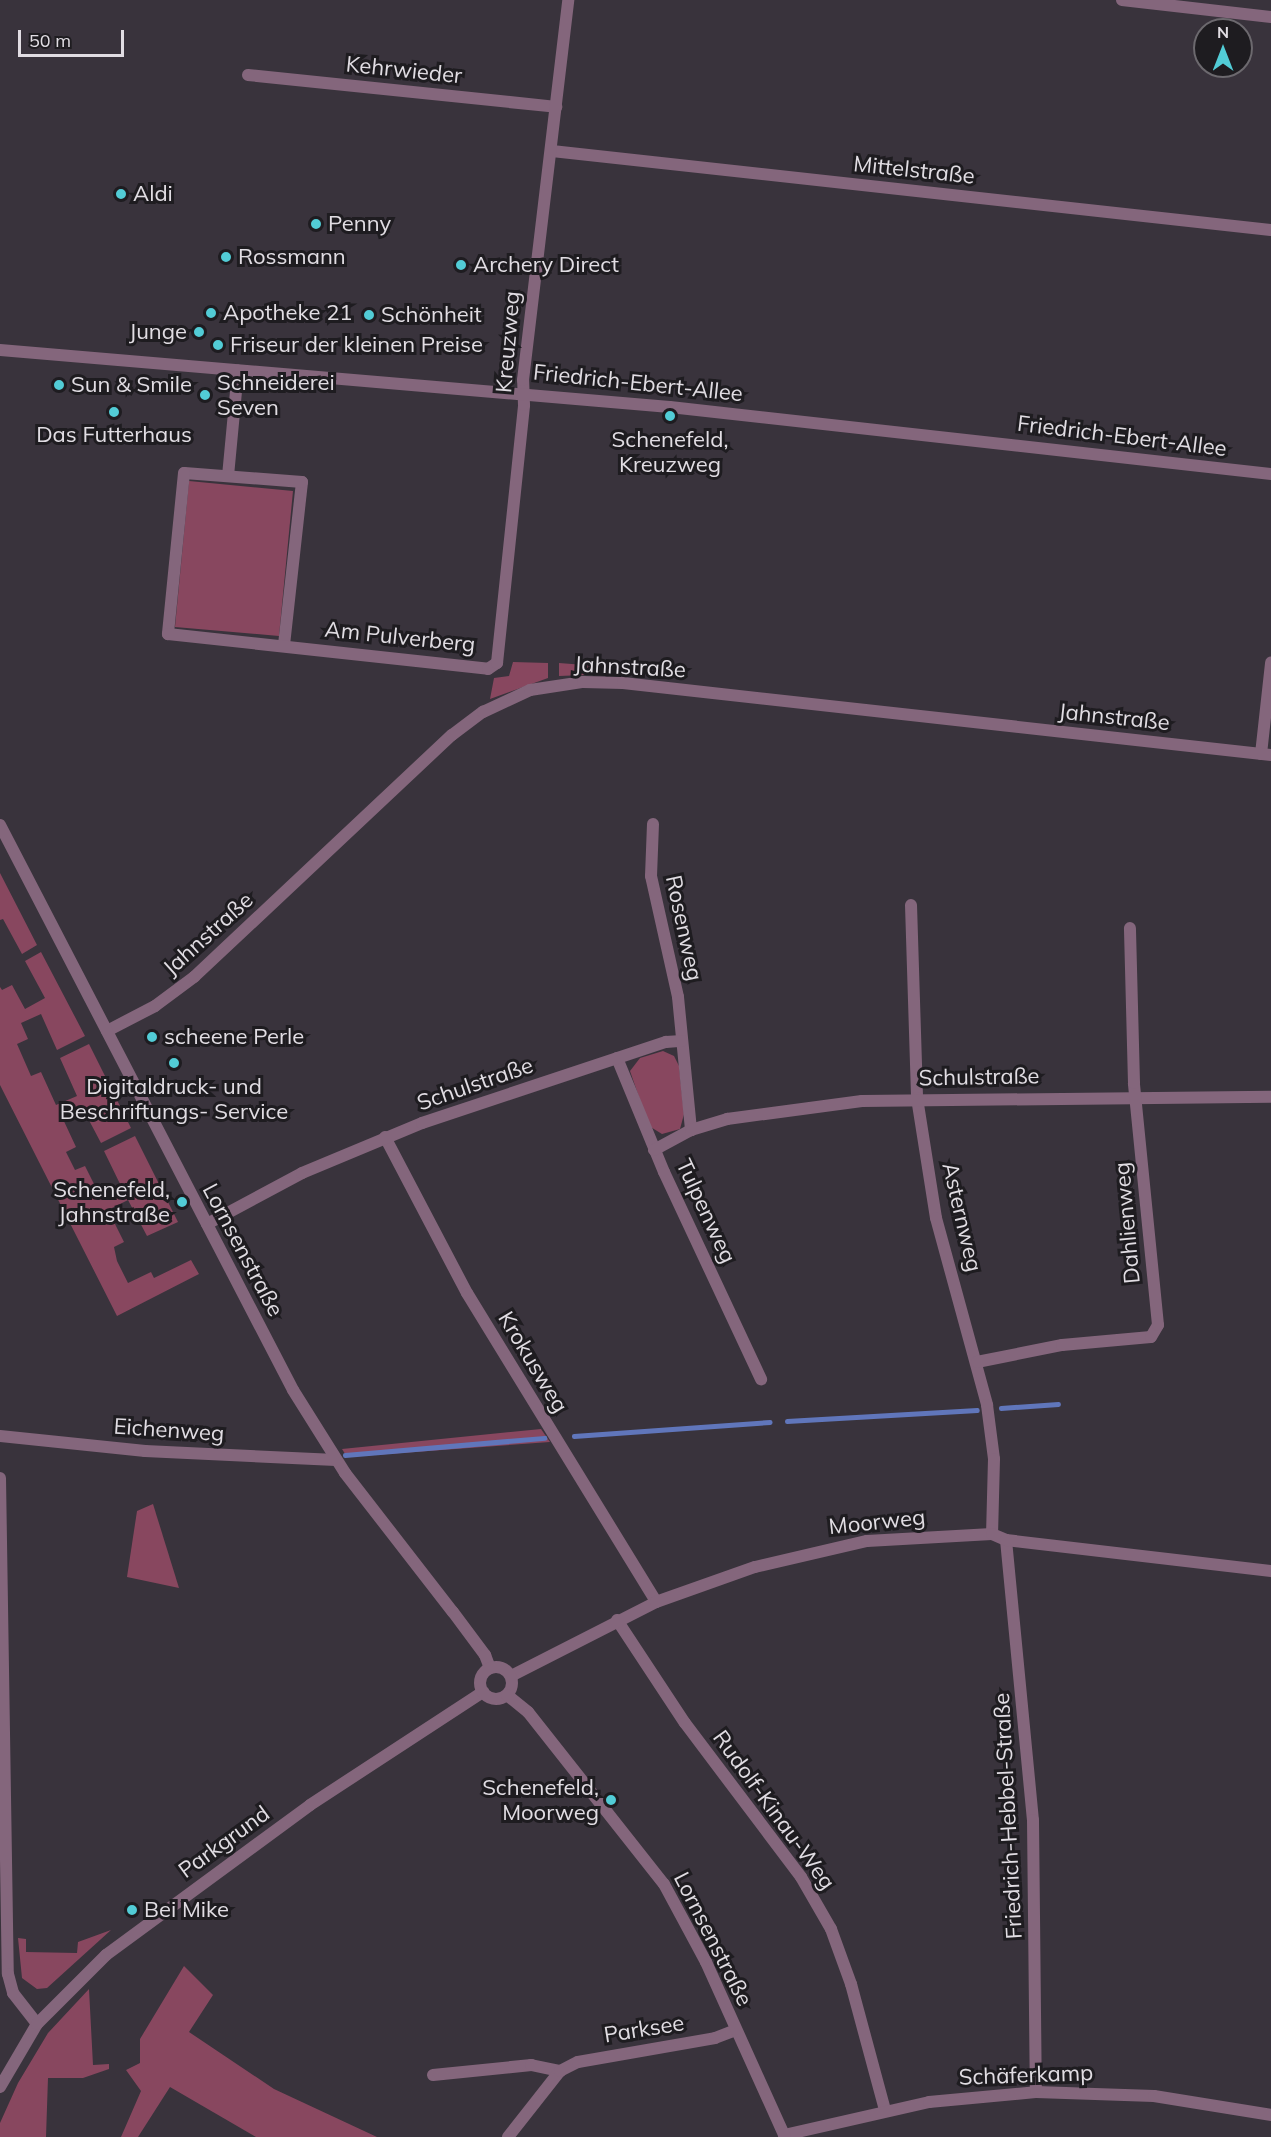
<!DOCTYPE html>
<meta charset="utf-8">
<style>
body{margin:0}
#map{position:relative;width:1271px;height:2137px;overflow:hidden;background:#39333c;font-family:Mulish,sans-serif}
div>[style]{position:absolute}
.green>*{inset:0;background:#88475f}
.stream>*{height:4.5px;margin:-2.25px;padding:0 2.25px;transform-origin:2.25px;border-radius:2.25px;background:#6076bb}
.minor>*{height:12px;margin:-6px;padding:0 6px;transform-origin:6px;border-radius:6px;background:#84667c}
.tertiary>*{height:12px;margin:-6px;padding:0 6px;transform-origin:6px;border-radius:6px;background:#84667c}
.tertiary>.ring{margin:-6px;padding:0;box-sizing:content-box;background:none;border:12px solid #84667c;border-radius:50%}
.dots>*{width:16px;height:16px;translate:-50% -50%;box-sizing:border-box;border:3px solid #1e1c20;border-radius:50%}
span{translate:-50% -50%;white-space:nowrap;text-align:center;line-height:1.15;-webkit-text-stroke:6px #1e1c20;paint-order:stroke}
.street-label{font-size:22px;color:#e1dde3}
.poi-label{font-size:22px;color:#e1dde3}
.left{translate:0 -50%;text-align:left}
.right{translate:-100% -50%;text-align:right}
.north{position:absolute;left:1193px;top:18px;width:60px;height:60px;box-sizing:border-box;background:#1e1c20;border:2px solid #6c696e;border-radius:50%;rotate:0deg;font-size:16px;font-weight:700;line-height:24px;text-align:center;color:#e1dde3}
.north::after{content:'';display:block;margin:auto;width:21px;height:27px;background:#52ccd6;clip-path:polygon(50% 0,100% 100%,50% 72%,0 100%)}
.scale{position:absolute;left:18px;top:30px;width:106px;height:27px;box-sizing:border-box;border:3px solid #e1dde3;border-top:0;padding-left:8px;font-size:18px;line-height:21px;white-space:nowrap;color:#e1dde3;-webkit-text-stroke:4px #1e1c20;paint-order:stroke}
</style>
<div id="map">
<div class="green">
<div style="clip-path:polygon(189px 481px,293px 491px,279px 636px,175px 627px)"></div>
<div style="clip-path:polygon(513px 662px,548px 663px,548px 678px,490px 699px,494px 678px,509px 676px)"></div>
<div style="clip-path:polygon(559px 663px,610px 667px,610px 674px,559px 676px)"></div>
<div style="clip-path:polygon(0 873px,37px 945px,22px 954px,3px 919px,0 920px)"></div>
<div style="clip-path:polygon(41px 952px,85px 1036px,57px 1050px,41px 1014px,21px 1023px,28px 1039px,17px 1044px,31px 1076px,41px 1072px,56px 1105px,77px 1096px,60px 1058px,89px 1044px,131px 1128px,101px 1143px,82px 1107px,62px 1117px,76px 1147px,66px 1152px,75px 1170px,85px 1166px,101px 1198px,122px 1188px,104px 1151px,135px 1136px,178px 1222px,147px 1236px,128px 1200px,108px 1210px,124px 1242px,114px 1247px,117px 1261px,128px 1283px,151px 1272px,154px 1278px,191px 1260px,199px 1274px,117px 1316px,0 1085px,0 987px,2px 990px,12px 985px,25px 1009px,45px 998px,25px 961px)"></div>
<div style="clip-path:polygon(663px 1051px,674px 1056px,679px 1066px,684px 1114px,680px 1129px,662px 1134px,649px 1126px,630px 1071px,640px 1058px)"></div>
<div style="clip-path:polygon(541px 1429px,550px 1442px,347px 1457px,342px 1449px)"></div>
<div style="clip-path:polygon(153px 1504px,179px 1588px,127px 1577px,137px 1511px)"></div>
<div style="clip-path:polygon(111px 1930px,47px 1988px,37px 1989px,22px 1978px,18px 1938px,26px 1939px,26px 1952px,77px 1953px,78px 1942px)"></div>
<div style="clip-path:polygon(184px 1966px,213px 1995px,189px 2032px,274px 2089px,377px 2137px,256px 2137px,170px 2087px,138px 2137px,121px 2137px,141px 2091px,126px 2070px,140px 2063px,140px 2039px)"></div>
<div style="clip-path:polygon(89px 1989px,93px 2065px,109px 2064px,109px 2069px,83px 2078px,48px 2078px,46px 2137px,0 2137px,0 2123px,18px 2083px,48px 2033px)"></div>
</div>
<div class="stream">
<div style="left:1001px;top:1408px;width:57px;rotate:-4deg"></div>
<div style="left:787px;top:1421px;width:190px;rotate:-3.3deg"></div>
<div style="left:574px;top:1436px;width:196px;rotate:-4.1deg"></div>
<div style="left:345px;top:1455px;width:200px;rotate:-4.9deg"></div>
</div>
<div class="minor">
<div style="left:1122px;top:0;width:150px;rotate:6.5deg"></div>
<div style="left:248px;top:75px;width:310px;rotate:5.9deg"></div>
<div style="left:552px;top:151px;width:723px;rotate:6.27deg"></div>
<div style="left:228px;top:476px;width:106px;rotate:-84.6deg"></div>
<div style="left:284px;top:645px;width:164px;rotate:-83.7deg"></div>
<div style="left:302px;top:482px;width:118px;rotate:-175.6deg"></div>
<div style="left:184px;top:473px;width:162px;rotate:95.7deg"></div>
<div style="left:168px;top:634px;width:322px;rotate:6.2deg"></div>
<div style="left:488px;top:669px;width:11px;rotate:-34deg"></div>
<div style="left:497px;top:663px;width:259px;rotate:-84deg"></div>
<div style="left:524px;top:405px;width:25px;rotate:-92deg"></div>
<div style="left:523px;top:380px;width:383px;rotate:-83.2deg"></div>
<div style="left:1261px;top:754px;width:92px;rotate:-83.7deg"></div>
<div style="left:653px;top:824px;width:52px;rotate:92.2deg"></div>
<div style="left:651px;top:876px;width:124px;rotate:77.4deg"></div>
<div style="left:678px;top:997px;width:134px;rotate:84.4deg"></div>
<div style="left:911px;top:905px;width:193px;rotate:88.2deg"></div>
<div style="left:917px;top:1098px;width:121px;rotate:81deg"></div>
<div style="left:936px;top:1218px;width:194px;rotate:74.7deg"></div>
<div style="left:987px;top:1405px;width:54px;rotate:82.6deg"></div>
<div style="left:994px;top:1459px;width:75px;rotate:91.5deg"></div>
<div style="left:107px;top:1031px;width:54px;rotate:-27.5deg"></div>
<div style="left:155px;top:1006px;width:49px;rotate:-36.6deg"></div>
<div style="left:194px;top:977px;width:354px;rotate:-43.2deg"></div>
<div style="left:452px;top:735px;width:39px;rotate:-37deg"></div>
<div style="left:483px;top:712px;width:52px;rotate:-25.1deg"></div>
<div style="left:530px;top:690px;width:54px;rotate:-8.6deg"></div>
<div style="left:583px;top:682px;width:40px;rotate:1.4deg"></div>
<div style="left:623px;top:683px;width:652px;rotate:6.34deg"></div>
<div style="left:617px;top:1058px;width:123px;rotate:67.6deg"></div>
<div style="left:664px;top:1172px;width:229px;rotate:64.9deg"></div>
<div style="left:385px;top:1137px;width:176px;rotate:62.3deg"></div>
<div style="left:467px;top:1293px;width:362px;rotate:58.5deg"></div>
<div style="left:654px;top:1150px;width:42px;rotate:-28.4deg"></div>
<div style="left:691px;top:1130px;width:38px;rotate:-17deg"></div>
<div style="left:727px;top:1119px;width:136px;rotate:-7.6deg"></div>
<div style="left:862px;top:1101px;width:409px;rotate:-0.6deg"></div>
<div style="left:207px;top:1224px;width:108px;rotate:-28.2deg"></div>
<div style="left:302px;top:1173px;width:130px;rotate:-22.6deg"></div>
<div style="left:422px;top:1123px;width:257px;rotate:-18.4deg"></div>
<div style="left:666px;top:1042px;width:16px;rotate:-4deg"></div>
<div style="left:977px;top:1362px;width:87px;rotate:-11.3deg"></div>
<div style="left:1062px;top:1345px;width:89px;rotate:-5.1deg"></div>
<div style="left:1151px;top:1337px;width:14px;rotate:-60deg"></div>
<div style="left:1158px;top:1325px;width:243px;rotate:-95.7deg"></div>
<div style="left:1134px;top:1083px;width:155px;rotate:-91.5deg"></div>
<div style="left:0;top:1436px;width:146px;rotate:5.9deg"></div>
<div style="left:145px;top:1451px;width:191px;rotate:2.7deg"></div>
<div style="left:0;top:1478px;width:496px;rotate:89.1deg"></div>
<div style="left:8px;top:1974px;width:20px;rotate:75deg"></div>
<div style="left:13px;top:1993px;width:39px;rotate:52deg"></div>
<div style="left:1006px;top:1540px;width:281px;rotate:84.5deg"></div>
<div style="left:1033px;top:1820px;width:272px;rotate:89.4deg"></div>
<div style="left:617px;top:1620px;width:123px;rotate:56.6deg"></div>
<div style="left:685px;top:1723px;width:193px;rotate:53deg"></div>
<div style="left:801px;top:1877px;width:60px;rotate:60deg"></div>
<div style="left:831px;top:1929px;width:59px;rotate:70deg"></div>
<div style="left:851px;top:1984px;width:131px;rotate:74.9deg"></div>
<div style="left:511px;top:1676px;width:163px;rotate:-27deg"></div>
<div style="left:656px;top:1602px;width:105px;rotate:-19.5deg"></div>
<div style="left:755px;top:1567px;width:115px;rotate:-13.1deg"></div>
<div style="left:867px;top:1541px;width:125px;rotate:-3.2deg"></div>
<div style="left:992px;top:1534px;width:15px;rotate:23deg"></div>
<div style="left:1006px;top:1540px;width:267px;rotate:6.7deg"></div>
<div style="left:433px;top:2075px;width:99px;rotate:-5.8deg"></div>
<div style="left:531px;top:2065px;width:30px;rotate:12deg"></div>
<div style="left:0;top:2087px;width:73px;rotate:-59.6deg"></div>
<div style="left:37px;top:2024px;width:98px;rotate:-45deg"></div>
<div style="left:106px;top:1955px;width:253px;rotate:-36.3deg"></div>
<div style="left:310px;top:1805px;width:207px;rotate:-33.2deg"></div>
<div style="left:784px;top:2135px;width:149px;rotate:-12.8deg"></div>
<div style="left:929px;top:2102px;width:107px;rotate:-5.3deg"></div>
<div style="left:1036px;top:2092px;width:118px;rotate:1.9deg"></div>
<div style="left:1154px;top:2096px;width:119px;rotate:9.2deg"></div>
<div style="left:508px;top:2137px;width:84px;rotate:-51.8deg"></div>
<div style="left:560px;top:2071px;width:20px;rotate:-27deg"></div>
<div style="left:578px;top:2062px;width:139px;rotate:-9.9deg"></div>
<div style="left:715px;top:2038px;width:22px;rotate:-21deg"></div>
</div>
<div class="tertiary">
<div style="left:0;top:350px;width:672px;rotate:4.86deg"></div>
<div style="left:670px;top:407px;width:605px;rotate:6.36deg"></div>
<div style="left:0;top:825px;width:636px;rotate:62.59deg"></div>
<div style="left:293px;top:1390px;width:98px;rotate:57.9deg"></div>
<div style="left:345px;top:1473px;width:176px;rotate:52.2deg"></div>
<div style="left:453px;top:1612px;width:54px;rotate:53.3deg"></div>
<div style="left:485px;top:1655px;width:14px;rotate:69deg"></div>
<div class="ring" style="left:480px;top:1667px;width:20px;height:20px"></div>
<div style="left:507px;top:1695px;width:27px;rotate:39deg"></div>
<div style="left:528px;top:1712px;width:219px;rotate:51.7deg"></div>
<div style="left:664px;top:1884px;width:89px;rotate:61.7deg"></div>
<div style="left:706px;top:1962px;width:192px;rotate:65.7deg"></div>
</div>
<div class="dots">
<div style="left:121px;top:194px;background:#52ccd6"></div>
<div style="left:316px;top:224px;background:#52ccd6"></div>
<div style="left:226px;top:257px;background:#52ccd6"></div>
<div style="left:461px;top:265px;background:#52ccd6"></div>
<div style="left:211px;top:313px;background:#52ccd6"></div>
<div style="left:369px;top:315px;background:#52ccd6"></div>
<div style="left:199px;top:332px;background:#52ccd6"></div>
<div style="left:218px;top:345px;background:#52ccd6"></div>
<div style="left:59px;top:385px;background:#52ccd6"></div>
<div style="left:205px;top:395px;background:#52ccd6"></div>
<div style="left:114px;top:412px;background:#52ccd6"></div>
<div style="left:670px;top:416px;background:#52ccd6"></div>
<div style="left:152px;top:1037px;background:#52ccd6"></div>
<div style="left:174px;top:1063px;background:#52ccd6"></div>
<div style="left:182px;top:1202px;background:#52ccd6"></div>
<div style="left:611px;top:1800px;background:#52ccd6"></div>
<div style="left:132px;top:1910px;background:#52ccd6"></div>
</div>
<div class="street-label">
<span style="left:404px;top:70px;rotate:6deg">Kehrwieder</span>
<span style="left:914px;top:170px;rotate:6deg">Mittelstraße</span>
<span style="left:508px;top:342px;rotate:-85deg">Kreuzweg</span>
<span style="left:638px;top:383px;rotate:6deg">Friedrich-Ebert-Allee</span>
<span style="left:1122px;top:436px;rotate:7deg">Friedrich-Ebert-Allee</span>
<span style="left:400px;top:637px;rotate:6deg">Am Pulverberg</span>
<span style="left:630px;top:667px;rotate:3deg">Jahnstraße</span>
<span style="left:1114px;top:717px;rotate:6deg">Jahnstraße</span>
<span style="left:684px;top:928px;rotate:78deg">Rosenweg</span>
<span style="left:208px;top:934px;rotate:-42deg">Jahnstraße</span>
<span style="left:979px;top:1077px;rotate:-1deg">Schulstraße</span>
<span style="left:475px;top:1084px;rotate:-19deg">Schulstraße</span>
<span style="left:706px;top:1211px;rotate:65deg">Tulpenweg</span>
<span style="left:962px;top:1217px;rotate:77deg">Asternweg</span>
<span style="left:1127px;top:1223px;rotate:-95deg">Dahlienweg</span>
<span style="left:243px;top:1250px;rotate:62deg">Lornsenstraße</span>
<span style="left:533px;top:1362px;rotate:59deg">Krokusweg</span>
<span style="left:169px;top:1430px;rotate:4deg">Eichenweg</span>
<span style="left:877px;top:1522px;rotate:-6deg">Moorweg</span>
<span style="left:774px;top:1810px;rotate:54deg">Rudolf-Kinau-Weg</span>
<span style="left:1008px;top:1816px;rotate:-93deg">Friedrich-Hebbel-Straße</span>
<span style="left:224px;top:1842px;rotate:-36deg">Parkgrund</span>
<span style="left:713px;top:1939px;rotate:63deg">Lornsenstraße</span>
<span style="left:644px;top:2029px;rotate:-9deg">Parksee</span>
<span style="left:1026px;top:2075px;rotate:-2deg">Schäferkamp</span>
</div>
<div class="poi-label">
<span class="left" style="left:133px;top:194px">Aldi</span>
<span class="left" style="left:328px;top:224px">Penny</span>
<span class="left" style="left:238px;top:257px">Rossmann</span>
<span class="left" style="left:473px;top:265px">Archery Direct</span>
<span class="left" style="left:223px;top:313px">Apotheke 21</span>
<span class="left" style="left:381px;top:315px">Schönheit</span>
<span class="right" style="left:187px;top:332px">Junge</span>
<span class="left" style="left:230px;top:345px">Friseur der kleinen Preise</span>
<span class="left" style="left:217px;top:395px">Schneiderei<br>Seven</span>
<span class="left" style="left:71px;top:385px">Sun &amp; Smile</span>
<span style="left:114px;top:435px">Das Futterhaus</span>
<span style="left:670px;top:452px">Schenefeld,<br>Kreuzweg</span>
<span class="left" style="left:164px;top:1037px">scheene Perle</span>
<span style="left:174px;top:1099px">Digitaldruck- und<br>Beschriftungs- Service</span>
<span class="right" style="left:170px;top:1202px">Schenefeld,<br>Jahnstraße</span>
<span class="right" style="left:599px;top:1800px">Schenefeld,<br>Moorweg</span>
<span class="left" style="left:144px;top:1910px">Bei Mike</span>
</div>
<div class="north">N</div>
<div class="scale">50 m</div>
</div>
